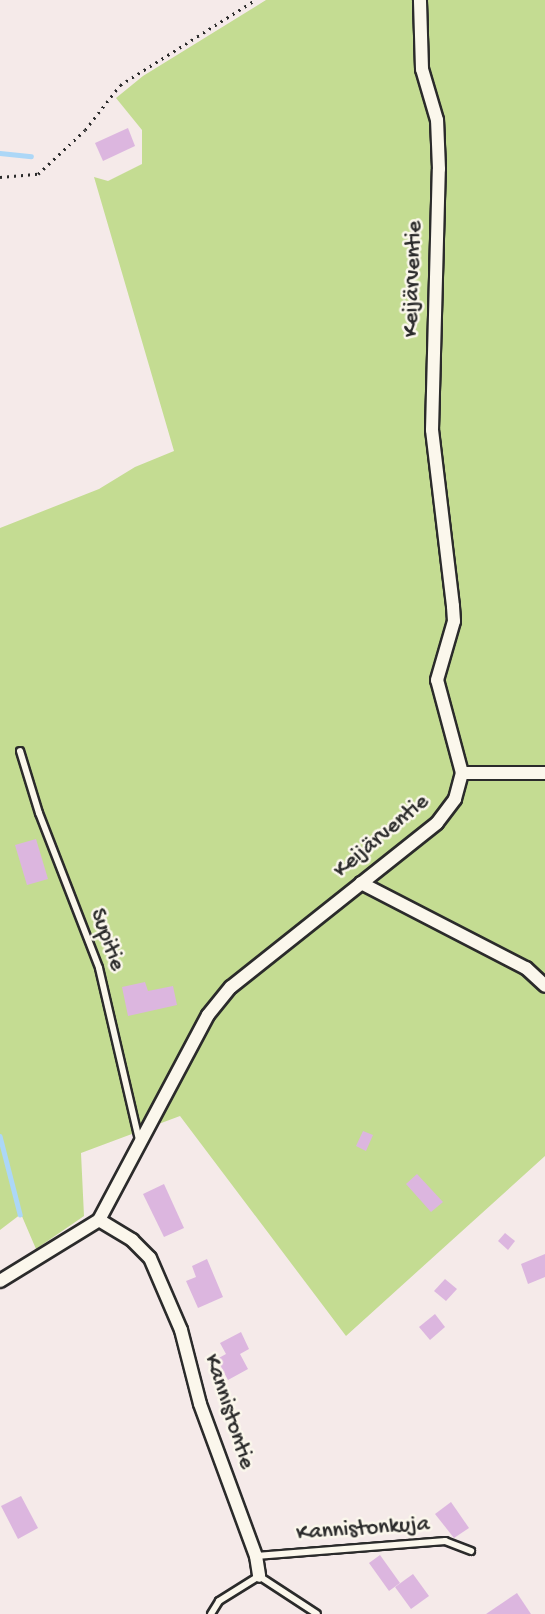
<!DOCTYPE html>
<meta charset="utf-8">
<style>
body{margin:0}
#map{position:relative;width:545px;height:1614px;overflow:hidden;background:#f5eae9;font-family:"Gochi Hand",sans-serif}
div>[style]{position:absolute}
.green>*{inset:0;background:#c4dc92}
.stream>*{height:4.5px;margin:-2.25px;padding:0 2.25px;transform-origin:2.25px;border-radius:2.25px;background:#acd7f7}
.building>*{inset:0;background:#dcb6df}
.path>*{height:2.5px;margin-top:-1.25px;transform-origin:0;background:repeating-linear-gradient(90deg,#2b2b2b 0 2px,transparent 0 7px)}
.roads{filter:drop-shadow(2px 0 #2b2b2b) drop-shadow(-2px 0 #2b2b2b) drop-shadow(0 2px #2b2b2b) drop-shadow(0 -2px #2b2b2b)}
.lane>*{height:6px;margin:-3px;padding:0 3px;transform-origin:3px;border-radius:3px;background:#fbf7ec}
.street>*{height:12px;margin:-6px;padding:0 6px;transform-origin:6px;border-radius:6px;background:#fbf7ec}
span{translate:-50% -50%;white-space:nowrap;text-align:center;line-height:1.15;-webkit-text-stroke:5px #fbf7ec;paint-order:stroke}
.street-label{font-size:23px;color:#2b2b2b}
</style>
<div id="map">
<div class="green">
<div style="clip-path:polygon(266px 0,545px 0,545px 1156px,346px 1336px,180px 1116px,81px 1153px,84px 1216px,36px 1249px,21px 1214px,0 1230px,0 528px,99px 489px,135px 467px,174px 451px,94px 177px,108px 181px,142px 164px,142px 130px,116px 98px,143px 76px)"></div>
</div>
<div class="stream">
<div style="left:0;top:153px;width:31px;rotate:6deg"></div>
<div style="left:0;top:1136px;width:81px;rotate:75.6deg"></div>
</div>
<div class="building">
<div style="clip-path:polygon(128px 128px,135px 146px,103px 161px,95px 143px)"></div>
<div style="clip-path:polygon(36px 839px,48px 879px,27px 885px,15px 845px)"></div>
<div style="clip-path:polygon(145px 982px,148px 991px,173px 986px,177px 1005px,128px 1016px,122px 987px)"></div>
<div style="clip-path:polygon(363px 1131px,373px 1135px,366px 1151px,356px 1146px)"></div>
<div style="clip-path:polygon(417px 1174px,443px 1202px,431px 1212px,406px 1184px)"></div>
<div style="clip-path:polygon(164px 1184px,184px 1228px,164px 1237px,143px 1194px)"></div>
<div style="clip-path:polygon(505px 1233px,515px 1241px,508px 1250px,498px 1241px)"></div>
<div style="clip-path:polygon(545px 1254px,545px 1277px,528px 1284px,521px 1264px)"></div>
<div style="clip-path:polygon(207px 1259px,223px 1297px,198px 1308px,186px 1281px,196px 1277px,192px 1266px)"></div>
<div style="clip-path:polygon(445px 1279px,457px 1289px,446px 1301px,434px 1291px)"></div>
<div style="clip-path:polygon(435px 1314px,445px 1327px,430px 1340px,419px 1327px)"></div>
<div style="clip-path:polygon(241px 1332px,249px 1349px,240px 1354px,248px 1369px,228px 1380px,217px 1359px,226px 1354px,220px 1343px)"></div>
<div style="clip-path:polygon(21px 1496px,38px 1528px,18px 1539px,1px 1506px)"></div>
<div style="clip-path:polygon(451px 1502px,469px 1528px,454px 1538px,435px 1514px)"></div>
<div style="clip-path:polygon(380px 1555px,400px 1583px,389px 1591px,369px 1563px)"></div>
<div style="clip-path:polygon(413px 1574px,429px 1596px,411px 1609px,395px 1587px)"></div>
<div style="clip-path:polygon(517px 1593px,531px 1614px,486px 1614px)"></div>
</div>
<div class="path">
<div style="left:0;top:177px;width:38px;rotate:-5deg"></div>
<div style="left:38px;top:174px;width:64px;rotate:-43.1deg"></div>
<div style="left:85px;top:130px;width:57px;rotate:-52.1deg"></div>
<div style="left:120px;top:85px;width:160px;rotate:-32.2deg"></div>
</div>
<div class="roads">
<div class="lane">
<div style="left:20px;top:751px;width:65px;rotate:73deg"></div>
<div style="left:39px;top:813px;width:166px;rotate:68.8deg"></div>
<div style="left:99px;top:968px;width:177px;rotate:76.9deg"></div>
<div style="left:256px;top:1556px;width:190px;rotate:-4.5deg"></div>
<div style="left:445px;top:1541px;width:28px;rotate:21deg"></div>
<div style="left:211px;top:1614px;width:15px;rotate:-58deg"></div>
<div style="left:219px;top:1601px;width:47px;rotate:-32deg"></div>
<div style="left:259px;top:1576px;width:69px;rotate:33.2deg"></div>
</div>
<div class="street">
<div style="left:462px;top:773px;width:83px"></div>
<div style="left:361px;top:883px;width:186px;rotate:27.3deg"></div>
<div style="left:526px;top:968px;width:26px;rotate:43deg"></div>
<div style="left:99px;top:1220px;width:39px;rotate:31deg"></div>
<div style="left:132px;top:1240px;width:25px;rotate:45deg"></div>
<div style="left:150px;top:1258px;width:78px;rotate:66.7deg"></div>
<div style="left:181px;top:1330px;width:76px;rotate:75.6deg"></div>
<div style="left:200px;top:1404px;width:162px;rotate:69.8deg"></div>
<div style="left:256px;top:1556px;width:20px;rotate:81deg"></div>
<div style="left:0;top:1281px;width:116px;rotate:-31.6deg"></div>
<div style="left:99px;top:1220px;width:232px;rotate:-62deg"></div>
<div style="left:208px;top:1015px;width:36px;rotate:-51deg"></div>
<div style="left:231px;top:987px;width:263px;rotate:-38.5deg"></div>
<div style="left:437px;top:823px;width:30px;rotate:-53deg"></div>
<div style="left:455px;top:799px;width:27px;rotate:-75deg"></div>
<div style="left:462px;top:773px;width:96px;rotate:-105deg"></div>
<div style="left:437px;top:680px;width:61px;rotate:-73.9deg"></div>
<div style="left:454px;top:621px;width:15px;rotate:-94deg"></div>
<div style="left:453px;top:606px;width:177px;rotate:-96.8deg"></div>
<div style="left:432px;top:430px;width:261px;rotate:-88.5deg"></div>
<div style="left:439px;top:169px;width:49px;rotate:-92.3deg"></div>
<div style="left:437px;top:120px;width:53px;rotate:-106.4deg"></div>
<div style="left:422px;top:69px;width:69px;rotate:-91.7deg"></div>
</div>
</div>
<div class="street-label">
<span style="left:414px;top:279px;rotate:-88deg">Keijärventie</span>
<span style="left:382px;top:837px;rotate:-40deg">Keijärventie</span>
<span style="left:106px;top:940px;rotate:70deg">Supitie</span>
<span style="left:228px;top:1412px;rotate:72deg">Kannistontie</span>
<span style="left:363px;top:1530px;rotate:-4deg">Kannistonkuja</span>
</div>
</div>
